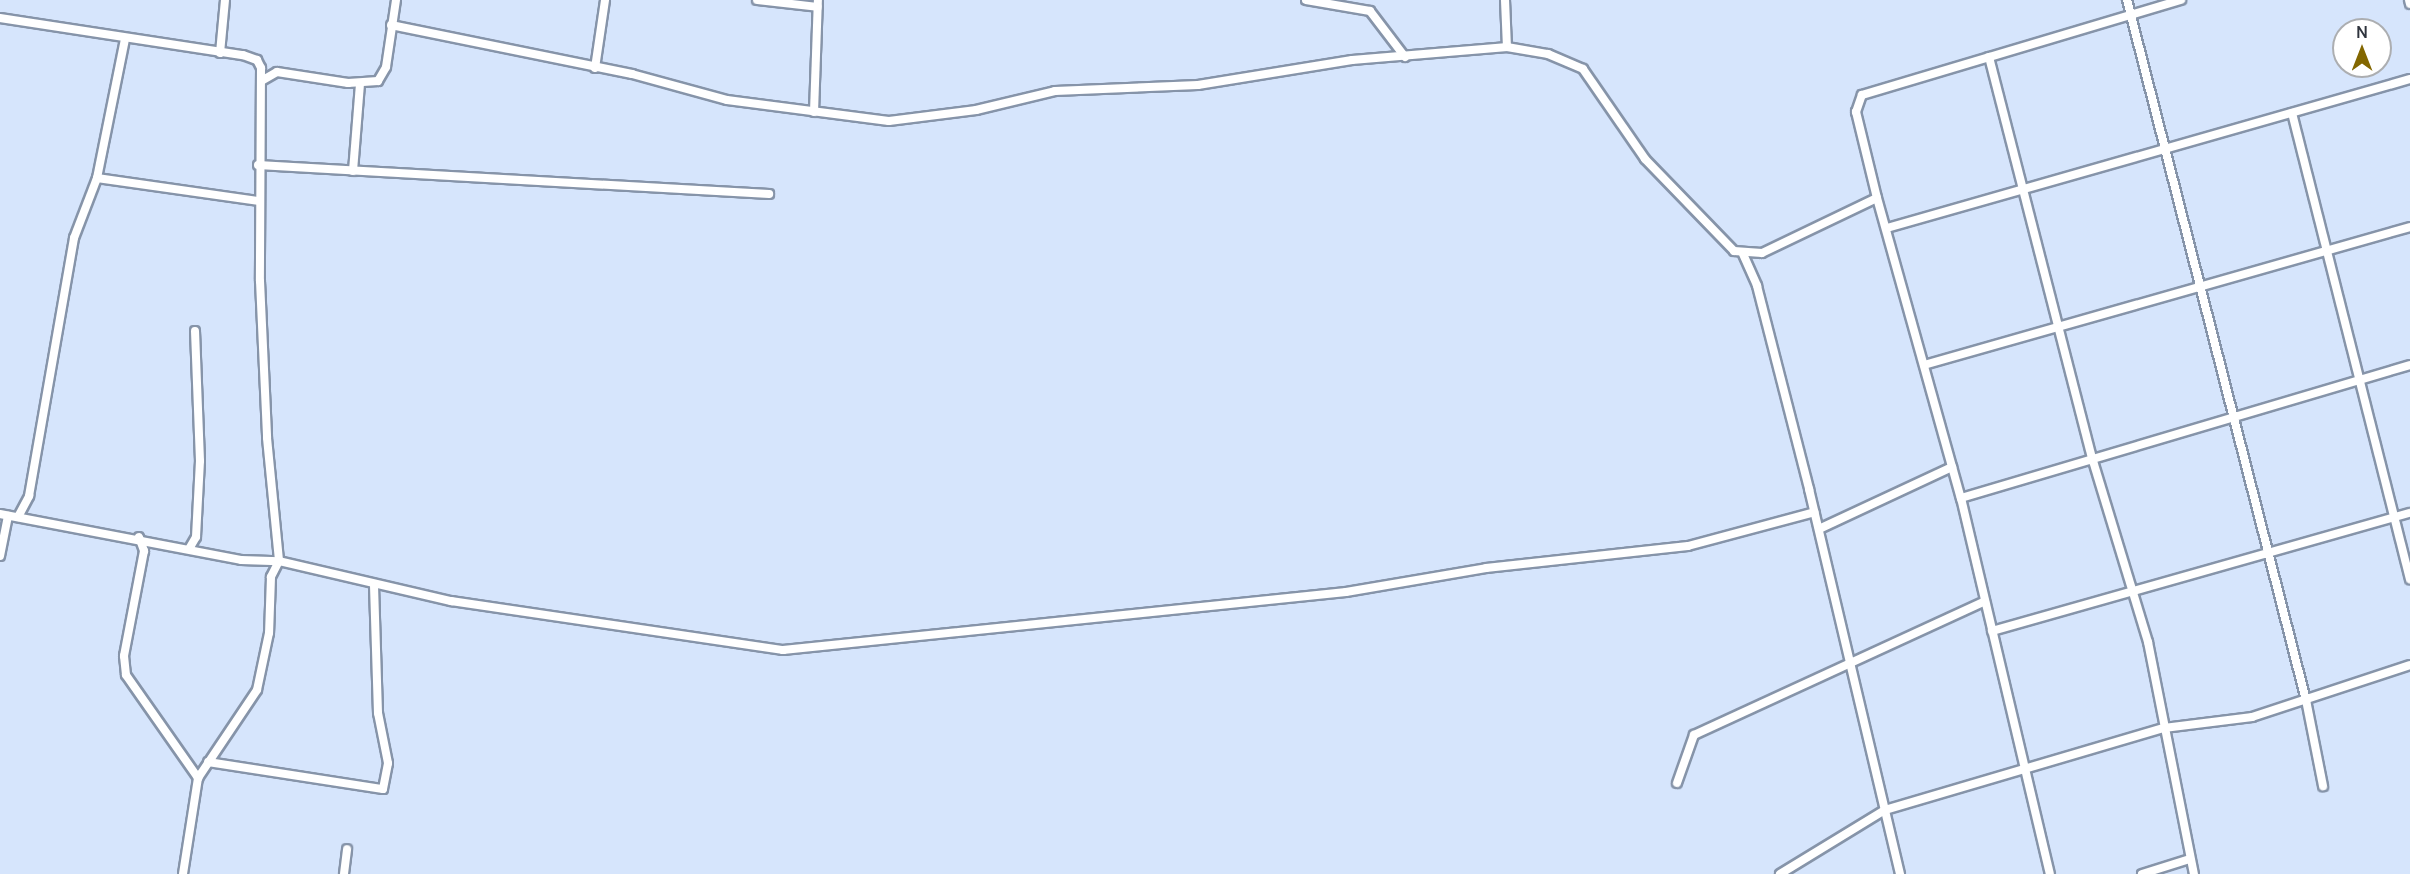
<!DOCTYPE html>
<style>
body{margin:0}
#map{position:relative;width:2410px;height:874px;overflow:hidden;background:#d6e5fc;font-family:Manrope,sans-serif}
div>[style]{position:absolute}
.roads{filter:drop-shadow(2px 0 #8694a9) drop-shadow(-2px 0 #8694a9) drop-shadow(0 2px #8694a9) drop-shadow(0 -2px #8694a9)}
.minor>*{height:8px;margin:-4px;padding:0 4px;transform-origin:4px;border-radius:4px;background:#fff}
span{translate:-50% -50%;white-space:nowrap;text-align:center;line-height:1.15;-webkit-text-stroke:6px #fff;paint-order:stroke}
.north{position:absolute;left:2332px;top:18px;width:60px;height:60px;box-sizing:border-box;background:#fff;border:2px solid #acaeb1;border-radius:50%;rotate:0deg;font-size:16px;font-weight:700;line-height:24px;text-align:center;color:#2f343d}
.north::after{content:'';display:block;margin:auto;width:21px;height:27px;background:#836700;clip-path:polygon(50% 0,100% 100%,50% 72%,0 100%)}
</style>
<div id="map">
<div class="roads">
<div class="minor">
<div style="left:757px;top:0;width:61px;rotate:6.5deg"></div>
<div style="left:1306px;top:0;width:65px;rotate:9.8deg"></div>
<div style="left:1370px;top:11px;width:58px;rotate:52.7deg"></div>
<div style="left:1505px;top:0;width:47px;rotate:87.6deg"></div>
<div style="left:2127px;top:0;width:723px;rotate:75.66deg"></div>
<div style="left:2306px;top:700px;width:88px;rotate:78.8deg"></div>
<div style="left:2409px;top:0;width:4px;rotate:76deg"></div>
<div style="left:0;top:18px;width:246px;rotate:8.7deg"></div>
<div style="left:243px;top:55px;width:15px;rotate:20deg"></div>
<div style="left:257px;top:60px;width:9px;rotate:63deg"></div>
<div style="left:261px;top:68px;width:213px;rotate:90.3deg"></div>
<div style="left:260px;top:281px;width:157px;rotate:87.4deg"></div>
<div style="left:267px;top:438px;width:124px;rotate:84.4deg"></div>
<div style="left:279px;top:561px;width:18px;rotate:117deg"></div>
<div style="left:271px;top:577px;width:56px;rotate:92deg"></div>
<div style="left:269px;top:633px;width:58px;rotate:101.9deg"></div>
<div style="left:257px;top:690px;width:106px;rotate:123.8deg"></div>
<div style="left:198px;top:778px;width:97px;rotate:98.9deg"></div>
<div style="left:391px;top:25px;width:246px;rotate:11.5deg"></div>
<div style="left:632px;top:74px;width:98px;rotate:15.3deg"></div>
<div style="left:727px;top:100px;width:163px;rotate:7.4deg"></div>
<div style="left:889px;top:121px;width:88px;rotate:-7.2deg"></div>
<div style="left:976px;top:110px;width:81px;rotate:-13.5deg"></div>
<div style="left:1055px;top:91px;width:143px;rotate:-2.4deg"></div>
<div style="left:1198px;top:85px;width:156px;rotate:-9.2deg"></div>
<div style="left:1352px;top:60px;width:156px;rotate:-4.8deg"></div>
<div style="left:1507px;top:47px;width:42px;rotate:9.7deg"></div>
<div style="left:1548px;top:54px;width:38px;rotate:23deg"></div>
<div style="left:1583px;top:69px;width:109px;rotate:55.4deg"></div>
<div style="left:1645px;top:159px;width:128px;rotate:45.9deg"></div>
<div style="left:1734px;top:251px;width:28px;rotate:4deg"></div>
<div style="left:1762px;top:253px;width:127px;rotate:-25.6deg"></div>
<div style="left:1877px;top:198px;width:312px;rotate:74.4deg"></div>
<div style="left:1961px;top:498px;width:386px;rotate:76.7deg"></div>
<div style="left:220px;top:53px;width:53px;rotate:-84.6deg"></div>
<div style="left:1989px;top:57px;width:417px;rotate:75.6deg"></div>
<div style="left:2093px;top:461px;width:189px;rotate:73.1deg"></div>
<div style="left:2148px;top:642px;width:237px;rotate:78.8deg"></div>
<div style="left:595px;top:68px;width:69px;rotate:-81.6deg"></div>
<div style="left:263px;top:80px;width:16px;rotate:-30deg"></div>
<div style="left:277px;top:72px;width:72px;rotate:8.8deg"></div>
<div style="left:348px;top:83px;width:30px;rotate:-4deg"></div>
<div style="left:378px;top:81px;width:16px;rotate:-60deg"></div>
<div style="left:386px;top:67px;width:68px;rotate:-81.5deg"></div>
<div style="left:814px;top:112px;width:112px;rotate:-88deg"></div>
<div style="left:2292px;top:113px;width:481px;rotate:75.8deg"></div>
<div style="left:258px;top:165px;width:512px;rotate:3.25deg"></div>
<div style="left:353px;top:171px;width:87px;rotate:-85.4deg"></div>
<div style="left:97px;top:178px;width:164px;rotate:8.1deg"></div>
<div style="left:1877px;top:198px;width:89px;rotate:-103.7deg"></div>
<div style="left:1856px;top:112px;width:18px;rotate:-71deg"></div>
<div style="left:1862px;top:95px;width:333px;rotate:-16.6deg"></div>
<div style="left:1887px;top:228px;width:544px;rotate:-15.9deg"></div>
<div style="left:1743px;top:254px;width:35px;rotate:66deg"></div>
<div style="left:1757px;top:286px;width:210px;rotate:75.6deg"></div>
<div style="left:1809px;top:489px;width:396px;rotate:76.7deg"></div>
<div style="left:1924px;top:365px;width:505px;rotate:-15.85deg"></div>
<div style="left:1961px;top:498px;width:468px;rotate:-16.5deg"></div>
<div style="left:0;top:514px;width:245px;rotate:10.8deg"></div>
<div style="left:241px;top:560px;width:38px;rotate:2deg"></div>
<div style="left:279px;top:561px;width:177px;rotate:13.1deg"></div>
<div style="left:451px;top:601px;width:336px;rotate:8.4deg"></div>
<div style="left:783px;top:650px;width:566px;rotate:-5.88deg"></div>
<div style="left:1346px;top:592px;width:142px;rotate:-9.7deg"></div>
<div style="left:1486px;top:568px;width:203px;rotate:-6.2deg"></div>
<div style="left:1688px;top:546px;width:131px;rotate:-15deg"></div>
<div style="left:18px;top:517px;width:24px;rotate:-62deg"></div>
<div style="left:29px;top:496px;width:262px;rotate:-80.1deg"></div>
<div style="left:74px;top:238px;width:64px;rotate:-69deg"></div>
<div style="left:97px;top:178px;width:142px;rotate:-78.6deg"></div>
<div style="left:1819px;top:529px;width:147px;rotate:-25deg"></div>
<div style="left:139px;top:537px;width:15px;rotate:70deg"></div>
<div style="left:144px;top:551px;width:107px;rotate:100.8deg"></div>
<div style="left:124px;top:656px;width:19px;rotate:84deg"></div>
<div style="left:126px;top:675px;width:126px;rotate:55deg"></div>
<div style="left:189px;top:549px;width:14px;rotate:-60deg"></div>
<div style="left:196px;top:537px;width:76px;rotate:-87deg"></div>
<div style="left:200px;top:461px;width:130px;rotate:-92.2deg"></div>
<div style="left:0;top:556px;width:41px;rotate:-78.7deg"></div>
<div style="left:1992px;top:631px;width:434px;rotate:-15.8deg"></div>
<div style="left:208px;top:762px;width:177px;rotate:8.8deg"></div>
<div style="left:383px;top:789px;width:26px;rotate:-79deg"></div>
<div style="left:388px;top:763px;width:51px;rotate:-101.3deg"></div>
<div style="left:378px;top:713px;width:128px;rotate:-91.8deg"></div>
<div style="left:1677px;top:783px;width:51px;rotate:-70.5deg"></div>
<div style="left:1694px;top:735px;width:320px;rotate:-24.7deg"></div>
<div style="left:344px;top:874px;width:25px;rotate:-83deg"></div>
<div style="left:1780px;top:874px;width:123px;rotate:-31.4deg"></div>
<div style="left:1885px;top:810px;width:291px;rotate:-16.4deg"></div>
<div style="left:2164px;top:728px;width:89px;rotate:-7.1deg"></div>
<div style="left:2252px;top:717px;width:166px;rotate:-18.2deg"></div>
<div style="left:2142px;top:874px;width:50px;rotate:-17.4deg"></div>
</div>
</div>
<div class="north">N</div>
</div>
